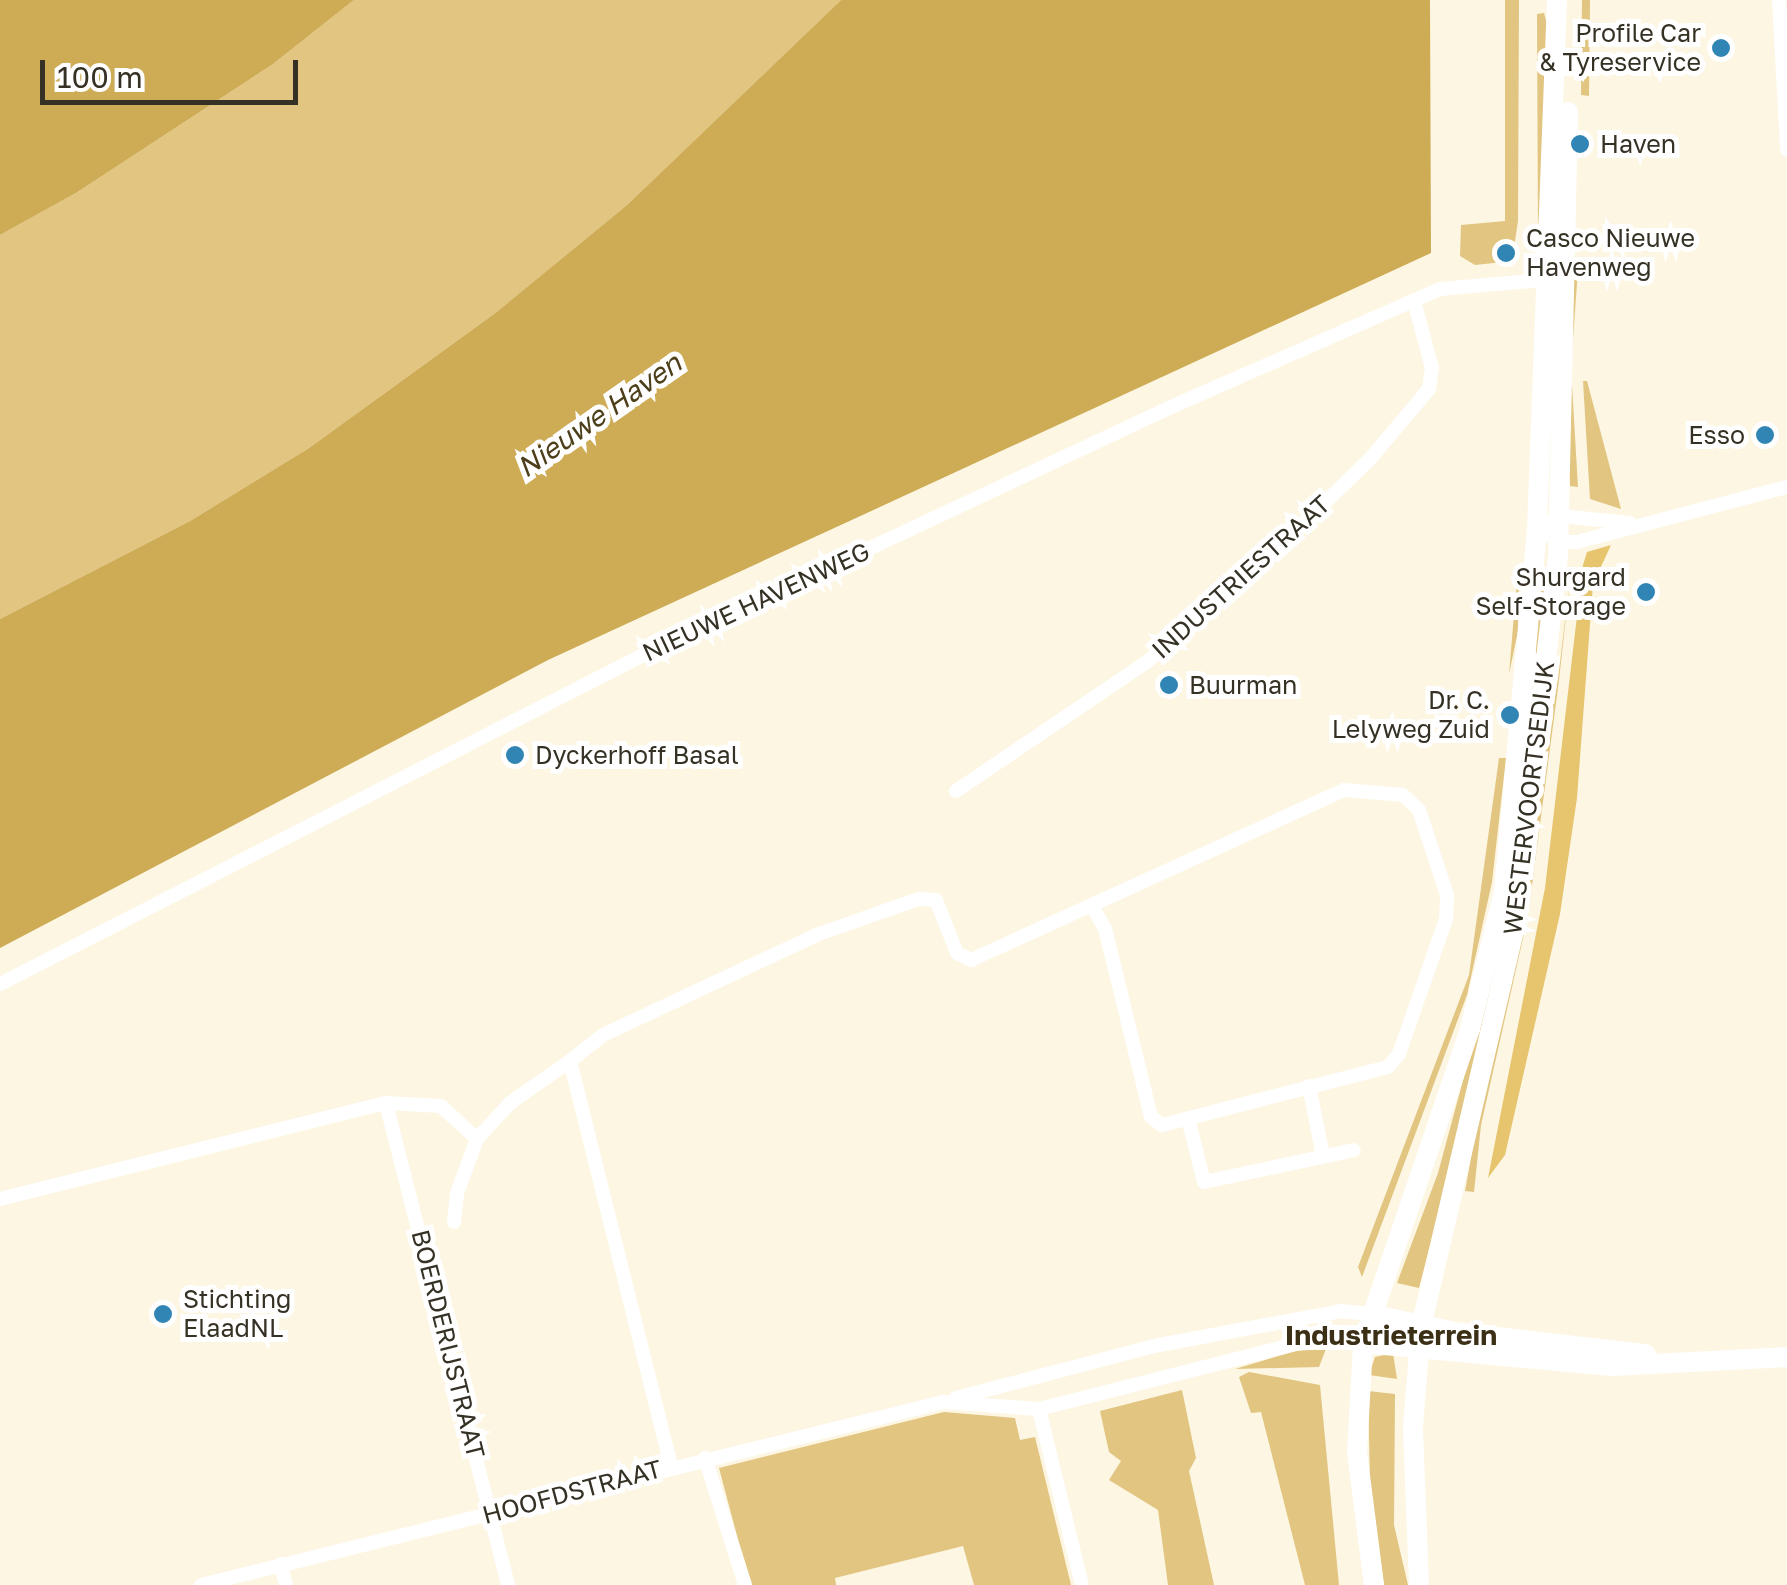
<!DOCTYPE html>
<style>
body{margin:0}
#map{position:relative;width:1787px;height:1585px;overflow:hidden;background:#fdf6e3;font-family:"Golos Text",sans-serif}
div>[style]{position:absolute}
.green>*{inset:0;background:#e1c580}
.forest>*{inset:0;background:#e7c46e}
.water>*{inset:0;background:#ceac56}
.street>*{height:14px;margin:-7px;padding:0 7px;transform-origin:7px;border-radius:7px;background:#fff}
.secondary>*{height:20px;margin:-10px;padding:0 10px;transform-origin:10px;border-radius:10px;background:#fff}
.dots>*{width:28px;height:28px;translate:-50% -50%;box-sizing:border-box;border:5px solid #fff;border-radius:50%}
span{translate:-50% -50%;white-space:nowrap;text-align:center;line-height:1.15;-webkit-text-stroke:10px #fff;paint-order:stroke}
.poi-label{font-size:25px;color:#363125}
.right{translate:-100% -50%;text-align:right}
.left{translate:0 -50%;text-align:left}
.street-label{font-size:25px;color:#363125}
.water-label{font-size:28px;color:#4d3f1a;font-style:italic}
.neighbourhood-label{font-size:28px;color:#3b3016;font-weight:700}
.scale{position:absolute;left:40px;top:60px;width:258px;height:45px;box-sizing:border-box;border:5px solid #363125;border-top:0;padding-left:12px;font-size:30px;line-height:35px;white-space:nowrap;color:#363125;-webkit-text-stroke:8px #fff;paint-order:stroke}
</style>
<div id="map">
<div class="green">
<div style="clip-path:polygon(354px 0,841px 0,627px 205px,494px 314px,309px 448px,190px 521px,0 619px,0 235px,76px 193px,273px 64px)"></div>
<div style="clip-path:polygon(1505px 0,1519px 0,1518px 221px,1512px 261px,1475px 265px,1460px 256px,1461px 225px,1505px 221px)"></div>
<div style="clip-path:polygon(1582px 0,1590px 0,1589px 96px,1581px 95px)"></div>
<div style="clip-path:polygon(1544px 13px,1553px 45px,1538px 231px,1537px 14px)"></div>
<div style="clip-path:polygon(1570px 263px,1578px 269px,1571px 368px,1578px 487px,1570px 486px,1568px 464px)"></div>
<div style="clip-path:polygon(1583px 381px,1587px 381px,1621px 509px,1590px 499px)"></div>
<div style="clip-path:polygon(1519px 566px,1518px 631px,1509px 674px,1515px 603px)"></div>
<div style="clip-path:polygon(1542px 568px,1552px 568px,1507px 947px,1419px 1288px,1397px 1283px,1438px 1173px,1492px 973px)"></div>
<div style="clip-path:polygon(1571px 571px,1559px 680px,1528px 916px,1481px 1125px,1474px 1192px,1465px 1191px,1558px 679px)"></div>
<div style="clip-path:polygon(1499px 758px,1506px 758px,1492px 882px,1467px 995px,1362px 1277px,1358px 1267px,1469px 975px)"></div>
<div style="clip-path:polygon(1326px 1349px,1319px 1367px,1235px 1369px,1295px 1351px)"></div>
<div style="clip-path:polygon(1393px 1353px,1397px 1379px,1369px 1375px,1375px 1357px)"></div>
<div style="clip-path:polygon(1249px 1372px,1320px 1385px,1339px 1585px,1305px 1585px,1261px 1412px,1251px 1413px,1239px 1377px)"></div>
<div style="clip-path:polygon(1182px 1390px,1196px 1458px,1189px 1471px,1214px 1585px,1168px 1585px,1158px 1510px,1109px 1480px,1121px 1461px,1109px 1452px,1100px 1411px)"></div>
<div style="clip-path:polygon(1368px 1391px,1395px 1394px,1394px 1525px,1408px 1585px,1384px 1585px,1370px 1481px)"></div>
<div style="clip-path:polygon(944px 1412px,1015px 1418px,1020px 1440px,1035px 1437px,1071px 1585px,974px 1585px,963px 1546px,835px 1578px,836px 1585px,750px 1585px,719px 1468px)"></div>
</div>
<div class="forest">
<div style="clip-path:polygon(1611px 545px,1593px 584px,1577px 798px,1560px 914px,1505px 1155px,1488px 1178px,1545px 888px,1583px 565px,1587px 552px)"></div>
</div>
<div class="water">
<div style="clip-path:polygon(0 0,354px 0,273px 64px,76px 193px,0 235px)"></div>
<div style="clip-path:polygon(841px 0,1430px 0,1431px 253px,548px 660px,0 948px,0 619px,190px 521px,309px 448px,494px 314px,627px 205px)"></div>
</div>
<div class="street">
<div style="left:1779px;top:0;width:150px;rotate:86.9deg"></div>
<div style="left:1537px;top:528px;width:26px;rotate:32deg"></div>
<div style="left:1559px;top:542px;width:18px"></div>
<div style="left:1577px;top:542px;width:217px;rotate:-14.7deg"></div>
<div style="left:1537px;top:528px;width:27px;rotate:-27deg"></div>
<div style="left:1561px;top:516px;width:69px;rotate:5.8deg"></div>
<div style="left:956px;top:791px;width:232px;rotate:-34.1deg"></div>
<div style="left:1148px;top:661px;width:153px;rotate:-40.5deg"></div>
<div style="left:1264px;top:562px;width:148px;rotate:-44.2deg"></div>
<div style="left:1370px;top:459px;width:92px;rotate:-49.9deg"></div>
<div style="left:1429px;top:389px;width:21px;rotate:-82deg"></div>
<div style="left:1432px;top:368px;width:69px;rotate:-105deg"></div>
<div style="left:0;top:984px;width:738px;rotate:-27.09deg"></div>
<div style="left:657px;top:648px;width:568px;rotate:-25.12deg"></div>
<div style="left:1171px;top:407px;width:294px;rotate:-23.7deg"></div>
<div style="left:1440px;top:289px;width:114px;rotate:-5deg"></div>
<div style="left:1309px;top:1086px;width:71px;rotate:78.7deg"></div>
<div style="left:386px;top:1103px;width:497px;rotate:75.8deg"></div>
<div style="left:1188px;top:1118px;width:66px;rotate:76deg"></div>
<div style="left:1204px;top:1182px;width:153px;rotate:-12deg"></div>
<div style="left:0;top:1199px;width:398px;rotate:-14deg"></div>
<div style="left:386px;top:1103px;width:55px;rotate:3.1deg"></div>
<div style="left:441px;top:1106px;width:49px;rotate:42.5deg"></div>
<div style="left:454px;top:1222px;width:29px;rotate:-84deg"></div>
<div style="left:457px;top:1193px;width:58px;rotate:-69.7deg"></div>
<div style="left:477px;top:1139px;width:49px;rotate:-47.5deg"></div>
<div style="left:510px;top:1103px;width:73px;rotate:-35deg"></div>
<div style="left:956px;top:1398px;width:205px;rotate:-14.7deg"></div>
<div style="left:1154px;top:1346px;width:190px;rotate:-10.6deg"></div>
<div style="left:1341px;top:1311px;width:29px;rotate:6deg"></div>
<div style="left:1039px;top:1409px;width:181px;rotate:76.3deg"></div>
<div style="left:705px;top:1458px;width:133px;rotate:72.5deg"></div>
<div style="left:671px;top:1466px;width:417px;rotate:-104deg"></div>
<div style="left:570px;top:1061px;width:42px;rotate:-38.2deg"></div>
<div style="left:603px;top:1035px;width:235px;rotate:-25.1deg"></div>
<div style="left:816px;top:935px;width:109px;rotate:-19.3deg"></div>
<div style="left:919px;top:899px;width:17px;rotate:3deg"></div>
<div style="left:936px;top:900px;width:57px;rotate:68.4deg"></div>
<div style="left:957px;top:953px;width:16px;rotate:27deg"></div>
<div style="left:971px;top:960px;width:410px;rotate:-24.5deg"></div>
<div style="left:1344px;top:790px;width:59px;rotate:4.8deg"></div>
<div style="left:1403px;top:795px;width:22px;rotate:43deg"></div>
<div style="left:1419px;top:810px;width:89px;rotate:71.8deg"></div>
<div style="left:1447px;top:895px;width:24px;rotate:92deg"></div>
<div style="left:1446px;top:919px;width:143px;rotate:109.2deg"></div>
<div style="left:1399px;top:1054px;width:17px;rotate:130deg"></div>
<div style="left:1388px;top:1067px;width:233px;rotate:165.6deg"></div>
<div style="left:1162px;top:1125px;width:14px;rotate:-144deg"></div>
<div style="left:1151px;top:1117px;width:194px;rotate:-103.7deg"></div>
<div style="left:1105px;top:929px;width:25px;rotate:-119deg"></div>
<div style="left:281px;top:1564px;width:22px;rotate:77deg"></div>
<div style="left:201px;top:1585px;width:764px;rotate:-13.85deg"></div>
<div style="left:943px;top:1402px;width:96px;rotate:4.2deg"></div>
<div style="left:1039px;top:1409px;width:289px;rotate:-14.2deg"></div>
<div style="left:1319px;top:1338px;width:44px;rotate:6.5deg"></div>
</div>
<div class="secondary">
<div style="left:1370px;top:1314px;width:87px;rotate:12deg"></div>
<div style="left:1455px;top:1332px;width:192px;rotate:6.6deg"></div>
<div style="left:1363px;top:1343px;width:250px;rotate:5.3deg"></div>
<div style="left:1612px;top:1366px;width:175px;rotate:-2.9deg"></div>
<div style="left:1374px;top:1585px;width:134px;rotate:-97.3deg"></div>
<div style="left:1357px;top:1452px;width:109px;rotate:-86.8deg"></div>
<div style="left:1363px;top:1343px;width:332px;rotate:-71.2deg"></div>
<div style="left:1470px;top:1029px;width:142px;rotate:-76.2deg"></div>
<div style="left:1504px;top:891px;width:364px;rotate:-84.8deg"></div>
<div style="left:1537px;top:528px;width:528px;rotate:-87.83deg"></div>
<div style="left:1419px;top:1585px;width:158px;rotate:-92.2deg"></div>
<div style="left:1413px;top:1427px;width:100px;rotate:-85.4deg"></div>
<div style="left:1421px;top:1327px;width:407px;rotate:-76.8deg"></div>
<div style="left:1514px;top:931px;width:377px;rotate:-83.3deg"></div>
<div style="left:1558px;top:557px;width:445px;rotate:-88.7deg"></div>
</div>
<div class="dots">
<div style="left:1721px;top:48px;background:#3085b4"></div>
<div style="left:1580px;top:144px;background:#3085b4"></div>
<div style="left:1506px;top:253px;background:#3085b4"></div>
<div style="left:1765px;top:435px;background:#3085b4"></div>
<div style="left:1646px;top:592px;background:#3085b4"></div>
<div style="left:1169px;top:685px;background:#3085b4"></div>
<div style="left:1510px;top:715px;background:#3085b4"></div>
<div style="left:515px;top:755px;background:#3085b4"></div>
<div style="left:163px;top:1314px;background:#3085b4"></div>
</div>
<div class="poi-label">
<span class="right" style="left:1701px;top:48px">Profile Car<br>&amp; Tyreservice</span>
<span class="left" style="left:1600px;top:144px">Haven</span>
<span class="left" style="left:1526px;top:253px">Casco Nieuwe<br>Havenweg</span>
<span class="right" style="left:1745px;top:435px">Esso</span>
<span class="right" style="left:1626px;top:592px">Shurgard<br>Self-Storage</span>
<span class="left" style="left:1189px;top:685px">Buurman</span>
<span class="right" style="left:1490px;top:715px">Dr. C.<br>Lelyweg Zuid</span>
<span class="left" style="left:535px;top:755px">Dyckerhoff Basal</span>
<span class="left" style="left:183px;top:1314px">Stichting<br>ElaadNL</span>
</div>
<div class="street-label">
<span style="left:1241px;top:577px;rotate:-42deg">INDUSTRIESTRAAT</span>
<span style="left:756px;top:602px;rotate:-25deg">NIEUWE HAVENWEG</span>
<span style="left:1529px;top:798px;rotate:-83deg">WESTERVOORTSEDIJK</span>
<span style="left:448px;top:1344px;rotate:76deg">BOERDERIJSTRAAT</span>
<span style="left:572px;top:1492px;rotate:-15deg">HOOFDSTRAAT</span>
</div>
<div class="water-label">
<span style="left:599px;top:415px;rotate:-35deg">Nieuwe Haven</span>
</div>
<div class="neighbourhood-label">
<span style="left:1391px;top:1335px">Industrieterrein</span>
</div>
<div class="scale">100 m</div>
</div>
